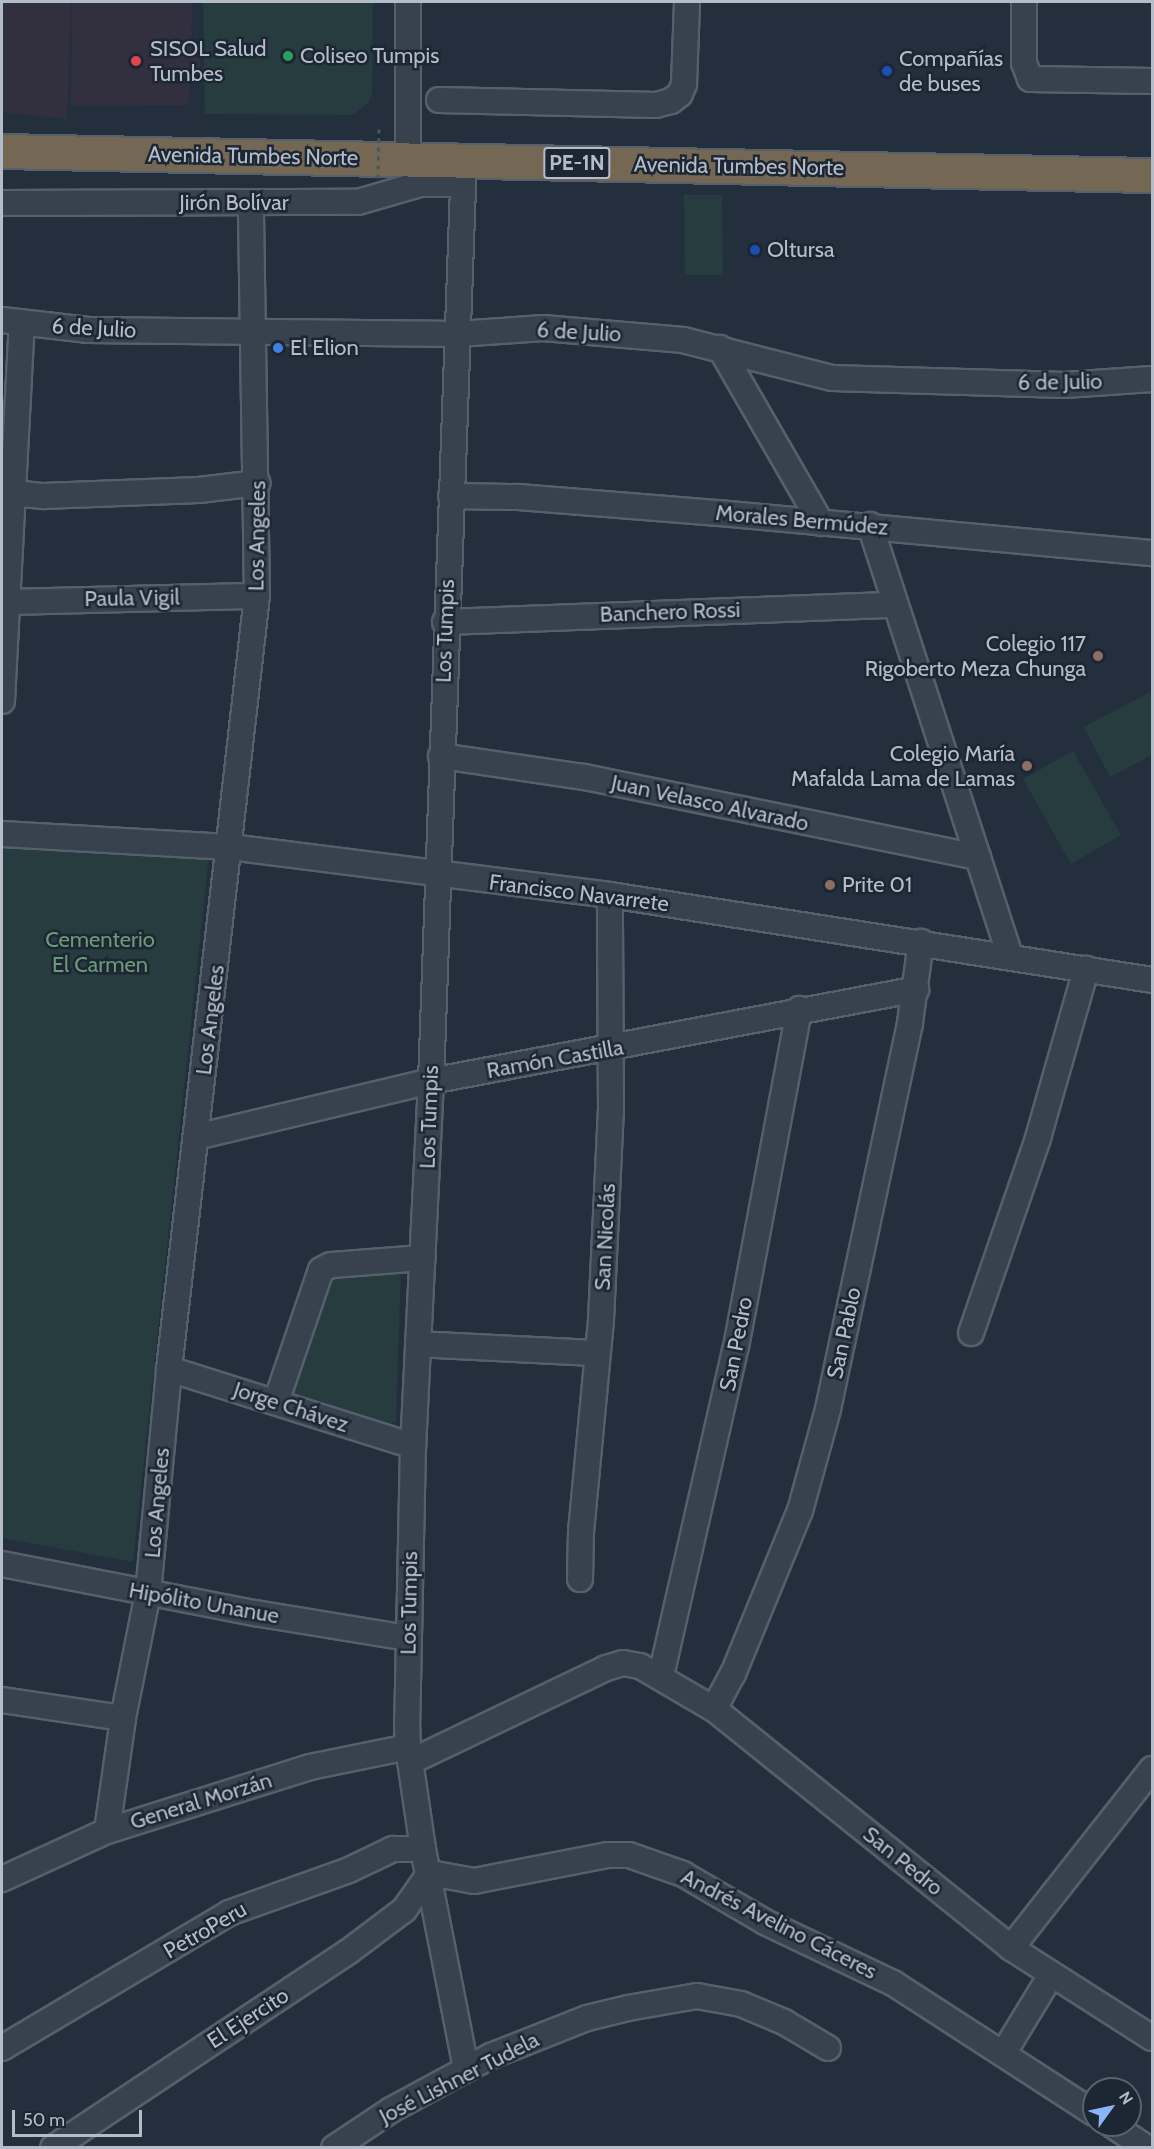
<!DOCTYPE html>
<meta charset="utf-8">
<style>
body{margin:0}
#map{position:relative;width:1154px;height:2149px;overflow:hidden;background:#242f3e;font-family:Cabin,sans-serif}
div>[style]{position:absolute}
.medical>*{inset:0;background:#32303f}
.green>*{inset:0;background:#263c3f}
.roads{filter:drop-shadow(2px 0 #565f6c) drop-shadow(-2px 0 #565f6c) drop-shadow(0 2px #565f6c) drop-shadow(0 -2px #565f6c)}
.minor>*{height:24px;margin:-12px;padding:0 12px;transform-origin:12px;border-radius:12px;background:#38414e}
.highway>*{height:33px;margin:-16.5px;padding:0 16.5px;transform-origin:16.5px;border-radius:16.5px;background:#746855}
.path-bridge>*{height:3px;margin-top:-1.5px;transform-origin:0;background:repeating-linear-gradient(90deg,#44595c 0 4.5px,transparent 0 9px)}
.dots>*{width:16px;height:16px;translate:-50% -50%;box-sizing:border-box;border:3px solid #1d2633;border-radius:50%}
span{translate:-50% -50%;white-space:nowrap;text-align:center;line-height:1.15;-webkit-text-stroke:5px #1d2633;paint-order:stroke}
.shield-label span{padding:2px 4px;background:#1d2633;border:2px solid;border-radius:4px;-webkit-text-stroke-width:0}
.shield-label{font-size:21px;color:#b4bcc9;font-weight:700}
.poi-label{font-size:22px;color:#b4bcc9}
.left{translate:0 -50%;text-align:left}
.right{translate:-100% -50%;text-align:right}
.street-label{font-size:22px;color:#b4bcc9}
.park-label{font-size:22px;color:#6b9a76}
.frame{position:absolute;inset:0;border:3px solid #b4bcc9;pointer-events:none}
.north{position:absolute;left:1082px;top:2077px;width:60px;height:60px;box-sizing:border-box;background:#1d2633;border:2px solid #59626f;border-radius:50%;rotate:57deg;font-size:16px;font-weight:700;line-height:24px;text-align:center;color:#b4bcc9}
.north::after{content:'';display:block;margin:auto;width:21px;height:27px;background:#8ab4f8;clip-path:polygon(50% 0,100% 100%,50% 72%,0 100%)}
.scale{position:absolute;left:12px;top:2110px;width:130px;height:27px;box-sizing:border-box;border:3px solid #b4bcc9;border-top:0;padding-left:8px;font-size:18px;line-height:21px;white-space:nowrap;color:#b4bcc9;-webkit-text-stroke:4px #1d2633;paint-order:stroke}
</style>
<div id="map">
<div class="medical">
<div style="clip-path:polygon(2px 2px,71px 2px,67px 119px,2px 112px)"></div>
<div style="clip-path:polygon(72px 2px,192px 2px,191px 42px,200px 42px,200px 81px,190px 81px,188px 105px,71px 106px)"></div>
</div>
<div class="green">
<div style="clip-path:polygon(203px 2px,373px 2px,372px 92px,369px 102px,353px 115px,205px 114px)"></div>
<div style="clip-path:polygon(684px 195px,722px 195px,723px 275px,685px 275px)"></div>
<div style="clip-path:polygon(1152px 691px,1152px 755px,1110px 777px,1084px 727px)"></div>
<div style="clip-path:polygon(1073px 751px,1121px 835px,1071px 864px,1023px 779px)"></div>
<div style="clip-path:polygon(2px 845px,209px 856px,133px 1562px,2px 1538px)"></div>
<div style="clip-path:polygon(401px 1267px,396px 1421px,386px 1426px,292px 1394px,290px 1389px,330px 1274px)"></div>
</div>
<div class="roads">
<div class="minor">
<div style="left:1024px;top:2px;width:61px;rotate:90deg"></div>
<div style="left:1024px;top:63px;width:17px;rotate:69deg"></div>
<div style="left:1030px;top:79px;width:122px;rotate:0.9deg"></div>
<div style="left:439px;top:100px;width:217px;rotate:1.3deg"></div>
<div style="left:656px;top:105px;width:16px;rotate:-15deg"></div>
<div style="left:671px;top:101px;width:11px;rotate:-38deg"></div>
<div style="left:680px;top:94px;width:11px;rotate:-68deg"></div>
<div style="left:684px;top:84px;width:82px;rotate:-87.9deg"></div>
<div style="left:408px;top:159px;width:157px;rotate:-90deg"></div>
<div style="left:464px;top:160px;width:922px;rotate:92.05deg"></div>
<div style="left:431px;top:1081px;width:365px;rotate:92.8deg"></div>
<div style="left:413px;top:1446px;width:275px;rotate:91.2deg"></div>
<div style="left:407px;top:1721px;width:26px;rotate:88deg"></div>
<div style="left:408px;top:1747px;width:103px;rotate:81.6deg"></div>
<div style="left:423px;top:1849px;width:224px;rotate:78.9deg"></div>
<div style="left:2px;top:203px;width:356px;rotate:-0.2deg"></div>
<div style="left:358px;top:202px;width:65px;rotate:-16.2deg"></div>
<div style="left:420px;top:184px;width:43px"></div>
<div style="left:2px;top:320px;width:87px;rotate:6.6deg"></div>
<div style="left:88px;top:330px;width:371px;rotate:0.6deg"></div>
<div style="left:459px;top:334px;width:84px;rotate:-4.1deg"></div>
<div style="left:543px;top:328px;width:141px;rotate:4.9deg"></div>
<div style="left:683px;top:340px;width:154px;rotate:14.3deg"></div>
<div style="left:832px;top:378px;width:233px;rotate:1.7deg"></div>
<div style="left:1065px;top:385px;width:87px;rotate:-3.9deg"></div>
<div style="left:720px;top:348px;width:202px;rotate:60deg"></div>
<div style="left:13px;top:493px;width:30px;rotate:6deg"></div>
<div style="left:43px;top:496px;width:156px;rotate:-2.2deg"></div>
<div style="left:199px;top:490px;width:59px;rotate:-6.8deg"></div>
<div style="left:451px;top:496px;width:67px;rotate:0.9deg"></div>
<div style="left:518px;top:497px;width:202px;rotate:4.6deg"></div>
<div style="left:719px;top:513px;width:435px;rotate:5.3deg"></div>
<div style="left:870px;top:525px;width:454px;rotate:72deg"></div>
<div style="left:7px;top:602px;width:250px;rotate:-1.4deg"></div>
<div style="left:445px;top:622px;width:450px;rotate:-2.2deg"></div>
<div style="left:2px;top:701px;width:379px;rotate:-87deg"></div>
<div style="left:441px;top:756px;width:145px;rotate:8.4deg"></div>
<div style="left:584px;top:777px;width:402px;rotate:11.5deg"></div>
<div style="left:2px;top:834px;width:228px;rotate:3.3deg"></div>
<div style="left:230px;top:847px;width:383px;rotate:7.2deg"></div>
<div style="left:610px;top:895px;width:549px;rotate:8.91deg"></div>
<div style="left:196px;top:1137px;width:242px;rotate:-13.4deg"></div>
<div style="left:431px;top:1081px;width:494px;rotate:-10.7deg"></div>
<div style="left:971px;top:1333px;width:206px;rotate:-71deg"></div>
<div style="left:1038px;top:1138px;width:176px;rotate:-74.1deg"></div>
<div style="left:418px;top:1344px;width:179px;rotate:2.9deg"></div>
<div style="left:169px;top:1369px;width:256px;rotate:17.5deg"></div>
<div style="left:276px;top:1402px;width:139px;rotate:-71.2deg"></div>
<div style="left:321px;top:1270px;width:11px;rotate:-27deg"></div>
<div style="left:331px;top:1265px;width:92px;rotate:-4.4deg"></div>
<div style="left:2px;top:1564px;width:258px;rotate:11deg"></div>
<div style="left:255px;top:1613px;width:155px;rotate:9.3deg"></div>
<div style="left:580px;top:1579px;width:47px;rotate:-88.8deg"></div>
<div style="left:581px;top:1532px;width:213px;rotate:-84.6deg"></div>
<div style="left:601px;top:1320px;width:209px;rotate:-87.3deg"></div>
<div style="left:611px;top:1111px;width:216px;rotate:-90.3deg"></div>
<div style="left:661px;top:1676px;width:337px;rotate:-77.2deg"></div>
<div style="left:736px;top:1347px;width:344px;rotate:-79.4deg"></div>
<div style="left:2px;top:1700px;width:122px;rotate:8.5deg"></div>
<div style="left:714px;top:1709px;width:40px;rotate:-62deg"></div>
<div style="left:733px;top:1674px;width:176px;rotate:-67.7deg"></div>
<div style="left:800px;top:1511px;width:106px;rotate:-74.6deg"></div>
<div style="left:828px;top:1409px;width:395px;rotate:-78deg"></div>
<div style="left:910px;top:1023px;width:82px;rotate:-82.3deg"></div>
<div style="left:410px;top:1762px;width:217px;rotate:-25.6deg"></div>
<div style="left:606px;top:1668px;width:18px;rotate:-16deg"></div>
<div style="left:623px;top:1663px;width:17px;rotate:10deg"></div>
<div style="left:640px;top:1666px;width:86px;rotate:30.2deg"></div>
<div style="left:714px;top:1709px;width:381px;rotate:38.8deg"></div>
<div style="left:1011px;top:1948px;width:167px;rotate:32.6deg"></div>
<div style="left:107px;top:1831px;width:114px;rotate:-81.9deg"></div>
<div style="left:123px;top:1718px;width:127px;rotate:-78.7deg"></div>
<div style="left:148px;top:1593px;width:225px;rotate:-84.6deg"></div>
<div style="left:169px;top:1369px;width:778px;rotate:-83.51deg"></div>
<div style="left:257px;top:596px;width:392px;rotate:-90.9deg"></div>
<div style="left:2px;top:1879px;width:115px;rotate:-24.6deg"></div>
<div style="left:107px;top:1831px;width:213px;rotate:-17.5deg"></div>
<div style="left:310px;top:1767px;width:100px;rotate:-11.5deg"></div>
<div style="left:1011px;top:1948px;width:228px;rotate:-51.8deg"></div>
<div style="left:2px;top:2048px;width:264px;rotate:-30.7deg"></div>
<div style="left:229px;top:1913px;width:127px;rotate:-19.7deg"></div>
<div style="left:349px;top:1870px;width:49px;rotate:-25.5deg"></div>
<div style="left:393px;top:1849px;width:30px"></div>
<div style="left:1003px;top:2054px;width:92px;rotate:-58.7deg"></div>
<div style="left:1112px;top:2125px;width:42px;rotate:33.3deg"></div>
<div style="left:53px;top:2148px;width:354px;rotate:-33.6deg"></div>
<div style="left:348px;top:1952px;width:70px;rotate:-36.9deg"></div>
<div style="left:404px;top:1910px;width:45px;rotate:-54.9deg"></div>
<div style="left:430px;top:1873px;width:45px;rotate:10.3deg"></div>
<div style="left:474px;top:1881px;width:136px;rotate:-11deg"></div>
<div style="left:608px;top:1855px;width:21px"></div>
<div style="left:629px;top:1855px;width:57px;rotate:19.4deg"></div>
<div style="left:683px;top:1874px;width:95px;rotate:30.3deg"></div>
<div style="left:765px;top:1922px;width:142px;rotate:25.5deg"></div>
<div style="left:893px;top:1983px;width:239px;rotate:32.9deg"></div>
<div style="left:334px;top:2148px;width:69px;rotate:-33.7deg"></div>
<div style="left:391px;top:2110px;width:114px;rotate:-28.4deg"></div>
<div style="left:491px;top:2056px;width:103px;rotate:-21.6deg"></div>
<div style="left:587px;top:2018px;width:42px;rotate:-13.7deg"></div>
<div style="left:628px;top:2008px;width:70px;rotate:-9.9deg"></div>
<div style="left:697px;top:1996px;width:45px;rotate:10.3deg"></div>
<div style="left:741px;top:2004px;width:47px;rotate:22.7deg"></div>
<div style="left:784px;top:2022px;width:51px;rotate:30.6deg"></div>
</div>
<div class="highway">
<div style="left:2px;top:151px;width:1150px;rotate:1.2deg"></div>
</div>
</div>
<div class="path-bridge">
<div style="left:378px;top:178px;width:54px;rotate:-88.9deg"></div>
</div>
<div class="dots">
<div style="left:288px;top:56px;background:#2e9e5b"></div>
<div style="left:136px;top:61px;background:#e0444e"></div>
<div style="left:887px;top:71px;background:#1a4fb4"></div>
<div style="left:755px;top:250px;background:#1a4fb4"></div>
<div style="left:278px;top:348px;background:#3f7fe0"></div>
<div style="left:1098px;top:656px;background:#8d6e63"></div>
<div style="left:1027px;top:766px;background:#8d6e63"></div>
<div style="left:830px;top:885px;background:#8d6e63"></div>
</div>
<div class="shield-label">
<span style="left:577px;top:163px">PE-1N</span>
</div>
<div class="poi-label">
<span class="left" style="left:150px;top:61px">SISOL Salud<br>Tumbes</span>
<span class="left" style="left:300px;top:56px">Coliseo Tumpis</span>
<span class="left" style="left:899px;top:71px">Compañías<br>de buses</span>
<span class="left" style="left:767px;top:250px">Oltursa</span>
<span class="left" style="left:290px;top:348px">El Elion</span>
<span class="right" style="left:1086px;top:656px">Colegio 117<br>Rigoberto Meza Chunga</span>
<span class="right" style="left:1015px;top:766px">Colegio María<br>Mafalda Lama de Lamas</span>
<span class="left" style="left:842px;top:885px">Prite 01</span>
</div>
<div class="street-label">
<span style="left:253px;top:156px;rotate:1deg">Avenida Tumbes Norte</span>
<span style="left:739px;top:166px;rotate:1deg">Avenida Tumbes Norte</span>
<span style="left:234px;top:203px">Jirón Bolívar</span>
<span style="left:94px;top:328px;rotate:3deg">6 de Julio</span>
<span style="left:579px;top:332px;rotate:3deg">6 de Julio</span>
<span style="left:1060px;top:382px;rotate:-1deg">6 de Julio</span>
<span style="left:802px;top:520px;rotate:5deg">Morales Bermúdez</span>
<span style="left:257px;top:536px;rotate:-89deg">Los Angeles</span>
<span style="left:132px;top:598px;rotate:-1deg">Paula Vigil</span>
<span style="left:670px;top:612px;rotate:-2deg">Banchero Rossi</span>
<span style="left:445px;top:631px;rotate:-88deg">Los Tumpis</span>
<span style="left:710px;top:803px;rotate:12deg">Juan Velasco Alvarado</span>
<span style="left:579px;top:893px;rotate:7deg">Francisco Navarrete</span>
<span style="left:210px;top:1020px;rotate:-83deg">Los Angeles</span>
<span style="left:555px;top:1059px;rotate:-10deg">Ramón Castilla</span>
<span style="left:429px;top:1117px;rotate:-88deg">Los Tumpis</span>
<span style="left:605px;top:1237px;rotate:-87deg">San Nicolás</span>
<span style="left:844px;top:1333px;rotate:-78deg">San Pablo</span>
<span style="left:736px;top:1344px;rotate:-79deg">San Pedro</span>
<span style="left:291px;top:1407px;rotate:18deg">Jorge Chávez</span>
<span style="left:157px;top:1503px;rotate:-85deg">Los Angeles</span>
<span style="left:204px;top:1603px;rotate:10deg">Hipólito Unanue</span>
<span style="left:409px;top:1603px;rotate:-89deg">Los Tumpis</span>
<span style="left:201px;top:1801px;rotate:-17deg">General Morzán</span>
<span style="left:903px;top:1861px;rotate:39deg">San Pedro</span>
<span style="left:779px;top:1924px;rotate:27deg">Andrés Avelino Cáceres</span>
<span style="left:205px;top:1930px;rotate:-30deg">PetroPeru</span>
<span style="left:248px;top:2018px;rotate:-33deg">El Ejercito</span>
<span style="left:459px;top:2078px;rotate:-27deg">José Lishner Tudela</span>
</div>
<div class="park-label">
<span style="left:100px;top:952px">Cementerio<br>El Carmen</span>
</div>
<div class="frame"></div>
<div class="north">N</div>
<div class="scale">50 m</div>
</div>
